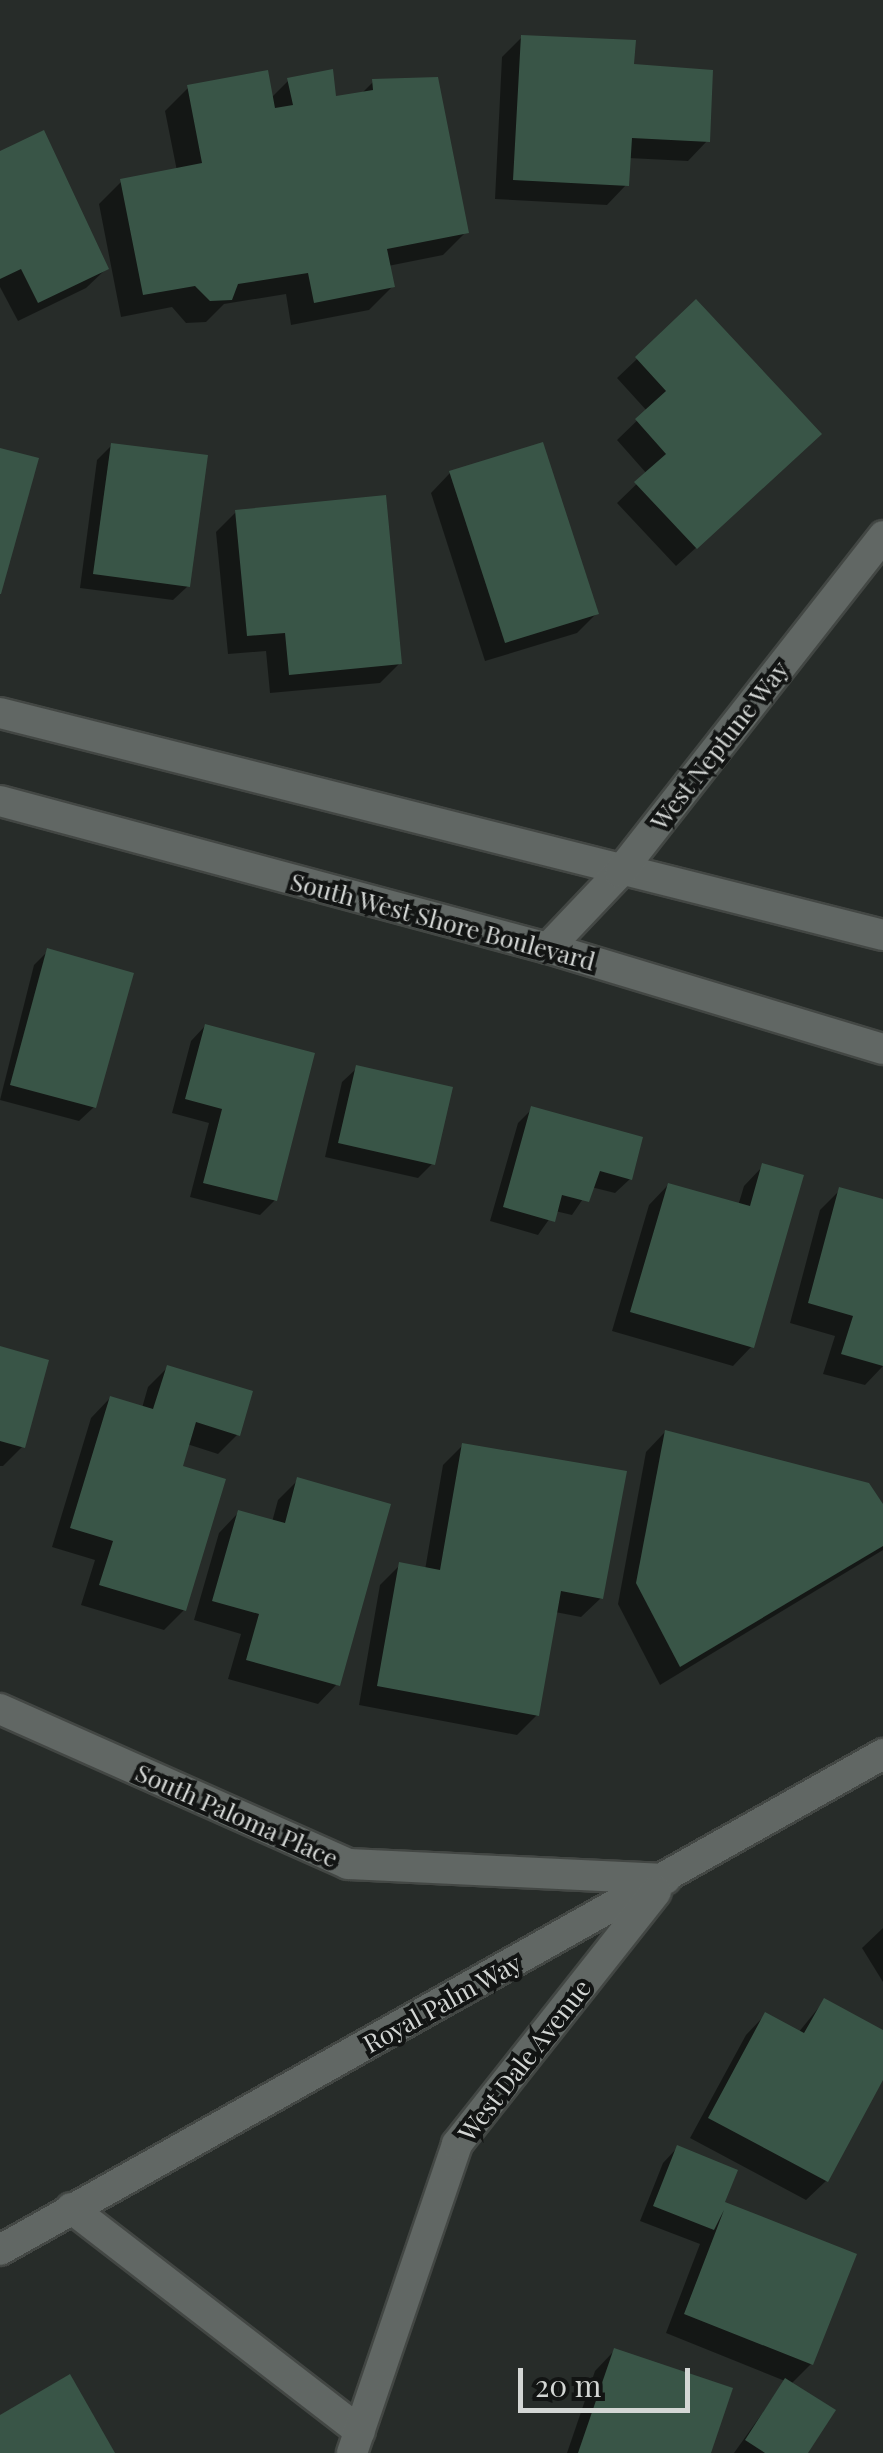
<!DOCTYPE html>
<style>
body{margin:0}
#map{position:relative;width:883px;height:2453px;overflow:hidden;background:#272c29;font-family:"Playfair Display",serif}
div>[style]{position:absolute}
.shadow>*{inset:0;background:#0007}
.building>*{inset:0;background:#395547}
.roads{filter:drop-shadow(2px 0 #434744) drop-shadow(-2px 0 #434744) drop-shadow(0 2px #434744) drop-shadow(0 -2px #434744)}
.minor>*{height:30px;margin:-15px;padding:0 15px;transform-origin:15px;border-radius:15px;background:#616764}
span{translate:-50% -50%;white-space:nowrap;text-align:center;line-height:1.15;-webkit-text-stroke:8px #121413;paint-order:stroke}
.street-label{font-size:25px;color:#d3d6d4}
.scale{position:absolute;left:518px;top:2368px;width:172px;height:45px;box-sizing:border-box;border:5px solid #d3d6d4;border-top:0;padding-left:12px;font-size:30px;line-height:35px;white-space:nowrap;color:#d3d6d4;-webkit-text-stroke:8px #121413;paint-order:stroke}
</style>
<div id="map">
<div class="shadow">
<div style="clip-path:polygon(522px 37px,632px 66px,707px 141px,688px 161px,628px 158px,626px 185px,607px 205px,495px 199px,502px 57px)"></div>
<div style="clip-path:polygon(288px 81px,333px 99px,360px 95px,373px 82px,466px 232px,443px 255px,388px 266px,392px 287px,369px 310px,291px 325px,286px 294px,224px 304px,206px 322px,186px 323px,172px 307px,121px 317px,99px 204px,122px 181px,177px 171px,165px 111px,188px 88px,271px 98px)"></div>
<div style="clip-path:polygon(0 154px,106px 269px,86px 288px,18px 321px,0 287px)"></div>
<div style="clip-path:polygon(696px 303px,799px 454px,676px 566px,617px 503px,647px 474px,617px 440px,647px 411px,617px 378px)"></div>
<div style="clip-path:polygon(111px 446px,188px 586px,173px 600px,80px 588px,97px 460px)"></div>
<div style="clip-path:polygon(450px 473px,596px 614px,577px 633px,485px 661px,431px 493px)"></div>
<div style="clip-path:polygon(236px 512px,400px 663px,380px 683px,270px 693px,266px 651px,228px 654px,216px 532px)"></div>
<div style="clip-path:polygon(48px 951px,94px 1107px,79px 1121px,0 1100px,34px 965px)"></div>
<div style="clip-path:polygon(205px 1026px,275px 1200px,260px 1215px,190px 1197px,209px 1123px,172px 1113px,191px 1041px)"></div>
<div style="clip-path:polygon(357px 1068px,432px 1164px,418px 1178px,325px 1157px,342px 1082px)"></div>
<div style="clip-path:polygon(532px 1109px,630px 1179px,615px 1193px,591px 1187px,572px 1215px,555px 1211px,538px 1235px,490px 1221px,518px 1123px)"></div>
<div style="clip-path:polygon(763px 1166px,752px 1346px,733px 1366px,612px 1331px,649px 1205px,668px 1185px,738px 1206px,744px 1186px)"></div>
<div style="clip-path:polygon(840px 1190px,883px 1202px,883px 1366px,865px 1385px,823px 1374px,835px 1336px,790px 1323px,820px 1210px)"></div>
<div style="clip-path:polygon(0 1349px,22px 1447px,3px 1466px,0 1466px)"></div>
<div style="clip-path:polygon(168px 1367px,238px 1434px,218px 1454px,187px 1444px,180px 1468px,184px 1610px,164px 1630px,81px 1605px,95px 1560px,52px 1547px,91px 1418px,110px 1398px,142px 1408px,148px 1387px)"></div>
<div style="clip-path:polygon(665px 1432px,883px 1509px,883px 1550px,660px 1685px,618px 1604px,646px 1452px)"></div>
<div style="clip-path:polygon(463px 1445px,601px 1598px,581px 1617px,555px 1612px,537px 1715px,517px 1735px,359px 1705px,380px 1585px,400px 1565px,425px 1570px,443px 1465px)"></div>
<div style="clip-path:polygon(298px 1480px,337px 1684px,318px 1704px,228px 1679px,241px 1634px,194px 1620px,219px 1533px,238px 1513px,272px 1522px,278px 1500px)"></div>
<div style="clip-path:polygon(883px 1928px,883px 1982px,862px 1948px)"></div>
<div style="clip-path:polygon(824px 2001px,883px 2033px,883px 2074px,826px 2181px,806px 2200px,690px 2138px,746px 2035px,765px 2015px,798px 2033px)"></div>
<div style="clip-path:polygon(677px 2148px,717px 2215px,727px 2206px,811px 2364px,791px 2384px,805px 2453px,734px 2453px,785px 2381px,666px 2333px,700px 2244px,640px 2221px,663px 2163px)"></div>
<div style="clip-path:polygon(614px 2351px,708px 2453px,567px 2453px,595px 2371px)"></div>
</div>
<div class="building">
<div style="clip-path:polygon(521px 35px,636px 40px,634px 64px,713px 70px,710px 142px,632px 138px,629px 186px,513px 180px)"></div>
<div style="clip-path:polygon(333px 69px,336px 96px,373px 90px,372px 79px,438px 77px,469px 233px,387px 249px,395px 287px,314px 303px,308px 273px,238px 284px,232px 300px,210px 301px,195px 286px,143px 295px,120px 179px,202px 163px,187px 85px,268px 70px,275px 108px,293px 105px,287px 78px)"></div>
<div style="clip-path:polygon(44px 130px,109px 269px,38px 303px,21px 269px,0 279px,0 151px)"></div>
<div style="clip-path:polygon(696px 299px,822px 434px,697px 549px,634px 482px,666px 454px,635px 419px,666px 391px,635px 357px)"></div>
<div style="clip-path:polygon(543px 442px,599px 614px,505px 643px,449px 471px)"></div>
<div style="clip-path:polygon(111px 443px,208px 455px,190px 587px,93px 574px)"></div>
<div style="clip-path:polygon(0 448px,39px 458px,1px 594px,0 594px)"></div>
<div style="clip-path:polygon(386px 495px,402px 664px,289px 675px,285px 633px,247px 636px,235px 510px)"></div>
<div style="clip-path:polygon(47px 948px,134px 973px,96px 1108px,10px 1085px)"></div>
<div style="clip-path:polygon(205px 1024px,315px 1053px,277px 1201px,203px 1183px,222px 1109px,185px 1099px)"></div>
<div style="clip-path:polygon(356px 1065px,453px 1087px,435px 1165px,338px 1143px)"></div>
<div style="clip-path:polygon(531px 1106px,643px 1137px,632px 1180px,600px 1171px,589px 1202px,562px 1195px,555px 1222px,503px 1207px)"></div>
<div style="clip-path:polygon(762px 1163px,804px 1175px,754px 1348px,630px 1312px,668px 1183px,750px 1206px)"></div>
<div style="clip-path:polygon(839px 1187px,883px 1199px,883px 1366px,841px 1354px,853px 1316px,808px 1303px)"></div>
<div style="clip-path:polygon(0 1346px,49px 1360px,25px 1448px,0 1441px)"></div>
<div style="clip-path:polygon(167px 1365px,253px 1391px,240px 1436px,196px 1422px,183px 1466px,226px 1479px,186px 1611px,99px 1585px,113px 1541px,70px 1528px,110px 1396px,153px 1409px)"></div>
<div style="clip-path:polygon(665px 1430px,869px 1483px,883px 1504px,883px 1546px,680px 1667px,636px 1583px)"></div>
<div style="clip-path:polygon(462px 1443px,627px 1471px,603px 1599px,561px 1591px,539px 1716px,377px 1686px,399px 1562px,440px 1570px)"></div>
<div style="clip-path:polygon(297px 1477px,391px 1504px,340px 1686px,246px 1660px,259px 1614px,212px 1601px,238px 1510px,285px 1523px)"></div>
<div style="clip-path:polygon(824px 1998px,883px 2030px,883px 2080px,828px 2182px,708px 2118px,765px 2012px,804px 2033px)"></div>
<div style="clip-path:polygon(677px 2145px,738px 2170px,725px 2202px,857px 2254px,813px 2365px,684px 2314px,724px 2210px,714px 2230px,653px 2206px)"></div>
<div style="clip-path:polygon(614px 2348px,733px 2388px,711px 2453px,578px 2453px)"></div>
<div style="clip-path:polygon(70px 2374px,115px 2453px,0 2453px,0 2415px)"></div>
<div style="clip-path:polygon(785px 2378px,836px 2410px,808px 2453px,765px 2453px,745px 2440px)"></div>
</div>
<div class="roads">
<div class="minor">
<div style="left:0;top:713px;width:910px;rotate:14.11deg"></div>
<div style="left:0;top:801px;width:567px;rotate:15.02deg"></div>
<div style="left:548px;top:948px;width:350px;rotate:16.8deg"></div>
<div style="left:548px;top:948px;width:105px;rotate:-46.5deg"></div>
<div style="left:620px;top:872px;width:427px;rotate:-51.9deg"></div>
<div style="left:0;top:1709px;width:381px;rotate:24deg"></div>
<div style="left:348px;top:1864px;width:318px;rotate:2.7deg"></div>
<div style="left:71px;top:2208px;width:365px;rotate:37.7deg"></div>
<div style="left:0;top:2250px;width:1013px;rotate:-29.32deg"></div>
<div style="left:352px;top:2453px;width:326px;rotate:-71.2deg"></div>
<div style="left:457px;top:2144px;width:321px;rotate:-51.7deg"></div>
</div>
</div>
<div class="street-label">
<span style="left:719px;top:745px;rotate:-52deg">West Neptune Way</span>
<span style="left:443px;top:921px;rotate:15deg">South West Shore Boulevard</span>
<span style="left:237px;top:1815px;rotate:24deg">South Paloma Place</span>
<span style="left:442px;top:2003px;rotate:-29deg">Royal Palm Way</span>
<span style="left:524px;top:2060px;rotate:-52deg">West Dale Avenue</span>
</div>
<div class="scale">20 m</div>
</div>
